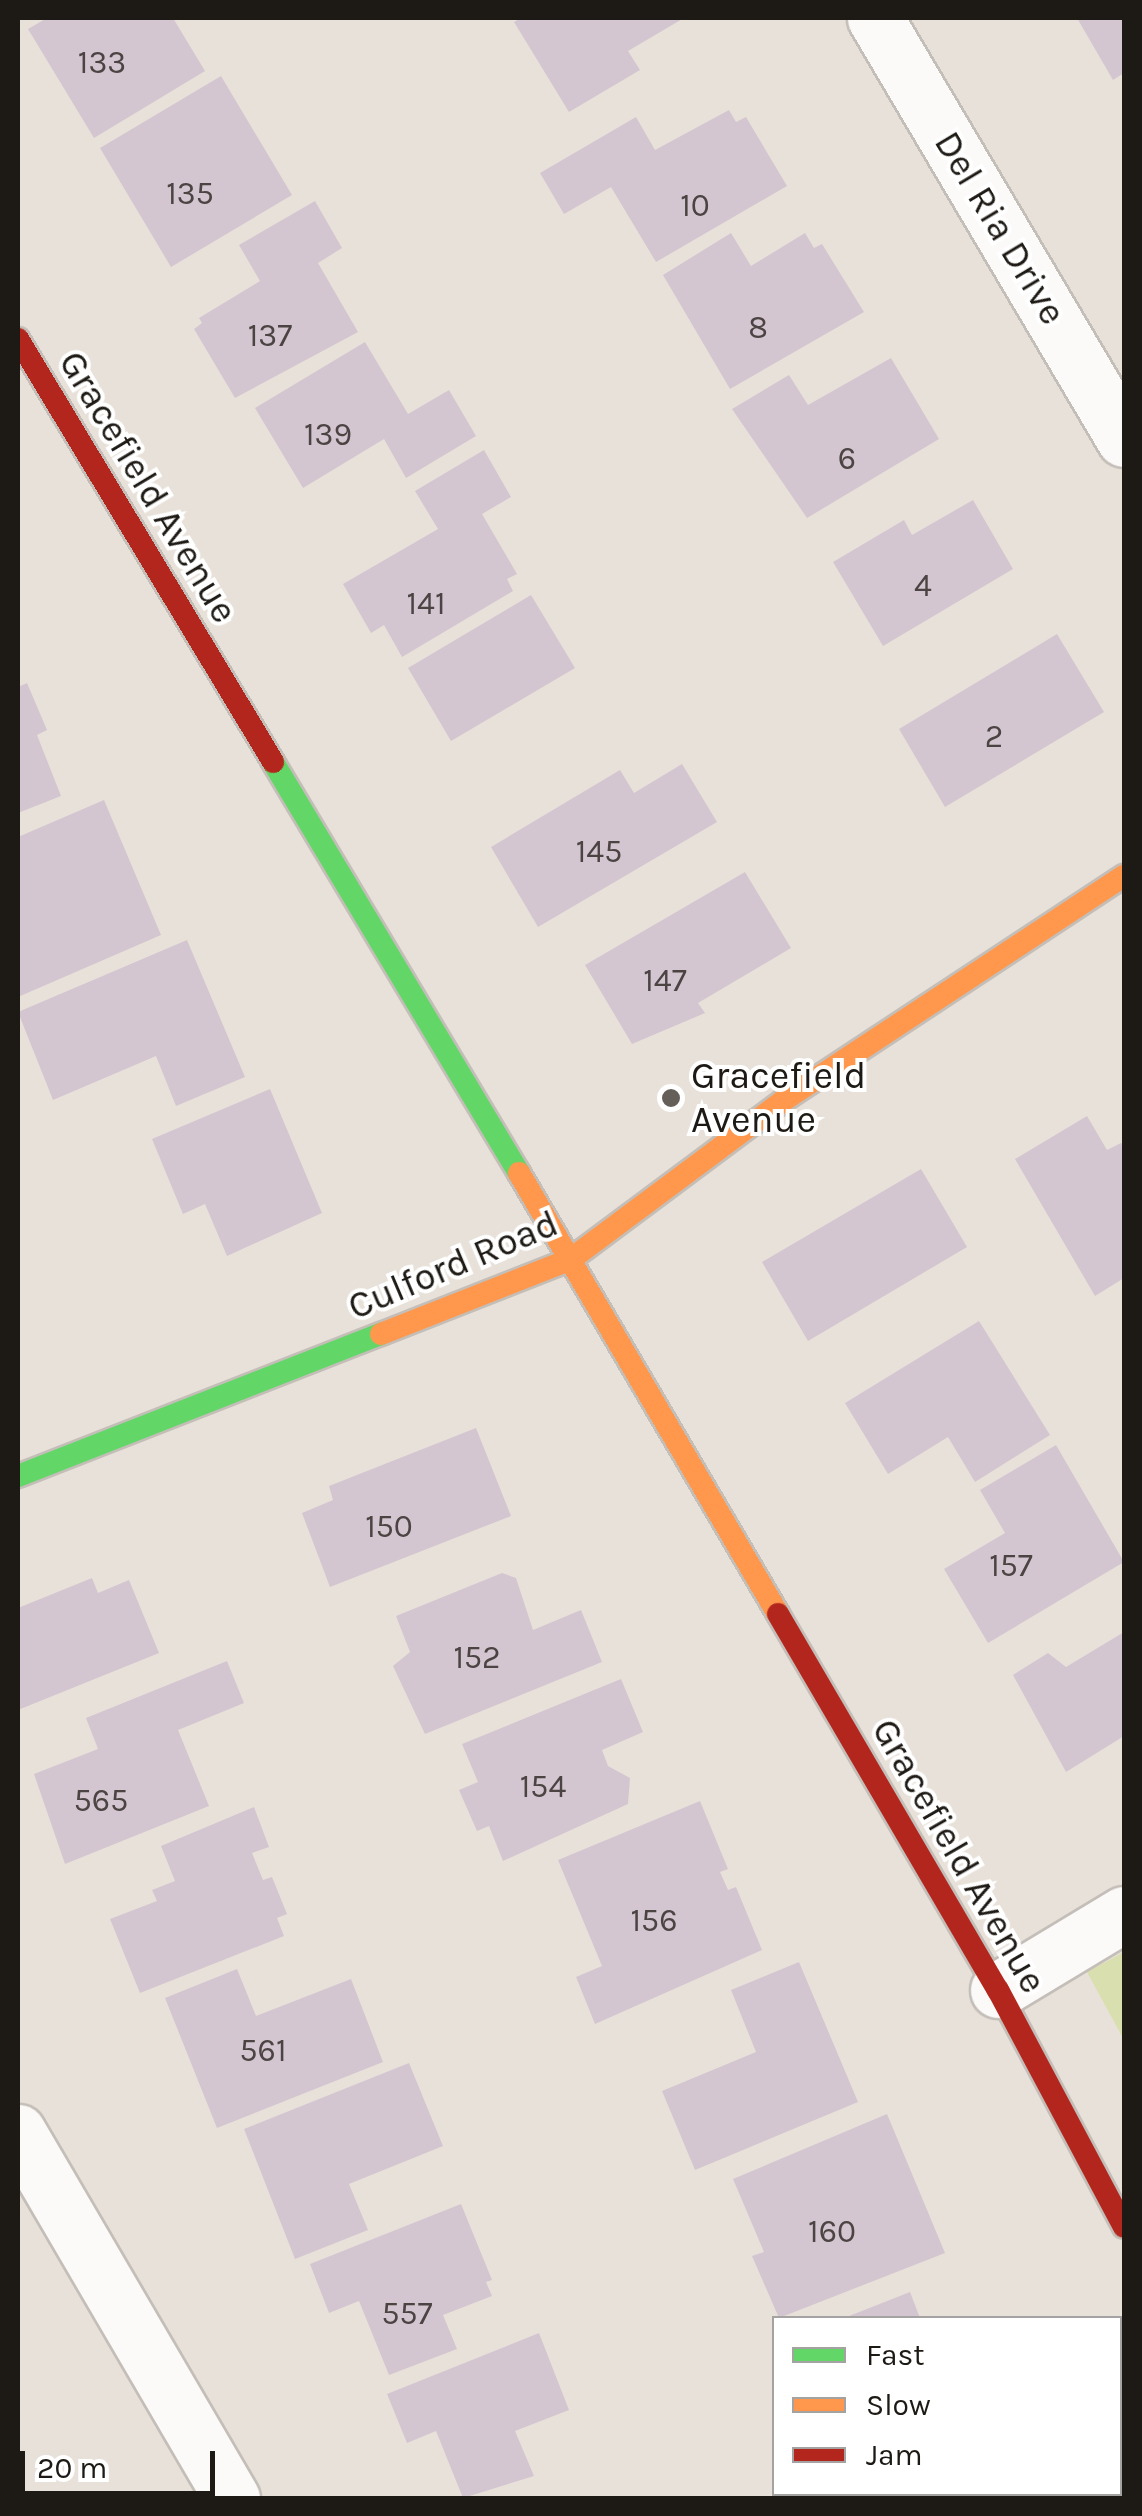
<!DOCTYPE html>
<style>
body{margin:0}
#map{position:relative;width:1142px;height:2516px;overflow:hidden;background:#e8e1d9;font-family:Karla,sans-serif}
div>[style]{position:absolute}
.green>*{inset:0;background:#d9dfae}
.building>*{inset:0;background:#d4c6d0}
.roads{filter:drop-shadow(2px 0 #c4beb8) drop-shadow(-2px 0 #c4beb8) drop-shadow(0 2px #c4beb8) drop-shadow(0 -2px #c4beb8)}
.street>*{height:55px;margin:-27.5px;padding:0 27.5px;transform-origin:27.5px;border-radius:27.5px;background:#fcfaf9}
.fast>*{height:22px;margin:-11px;padding:0 11px;transform-origin:11px;border-radius:11px;background:#63d668}
.slow>*{height:22px;margin:-11px;padding:0 11px;transform-origin:11px;border-radius:11px;background:#ff974d}
.jam>*{height:22px;margin:-11px;padding:0 11px;transform-origin:11px;border-radius:11px;background:#b3261e}
.dots>*{width:28px;height:28px;translate:-50% -50%;box-sizing:border-box;border:5px solid #fff;border-radius:50%}
span{translate:-50% -50%;white-space:nowrap;text-align:center;line-height:1.15;-webkit-text-stroke:8px #fff;paint-order:stroke}
.number-label{font-size:32px;color:#4b4443}
.number-label span{-webkit-text-stroke-width:0}
.street-label{font-size:38px;color:#1d1914}
.poi-label{font-size:38px;color:#1d1914}
.left{translate:0 -50%;text-align:left}
.frame{position:absolute;inset:0;border:20px solid #1d1914;pointer-events:none}
.legend{position:absolute;left:772px;top:2316px;width:350px;height:180px;box-sizing:border-box;background:#fff;border:2px solid #a5a3a1;margin:0;padding:12px 18px;list-style:none;font-size:30px;color:#1d1914}
.legend li{display:flex;align-items:center;gap:20px;height:50px}
.legend b{width:50px;border:2px solid #a5a3a1}
.scale{position:absolute;left:20px;top:2451px;width:195px;height:45px;box-sizing:border-box;border:5px solid #1d1914;border-top:0;padding-left:12px;font-size:30px;line-height:35px;white-space:nowrap;color:#1d1914;-webkit-text-stroke:8px #fff;paint-order:stroke}
</style>
<div id="map">
<div class="green">
<div style="clip-path:polygon(1124px 1952px,1124px 2040px,1087px 1972px)"></div>
</div>
<div class="building">
<div style="clip-path:polygon(47px 18px,173px 18px,205px 71px,94px 138px,28px 29px)"></div>
<div style="clip-path:polygon(521px 18px,684px 18px,628px 51px,640px 70px,569px 112px,514px 22px)"></div>
<div style="clip-path:polygon(1077px 18px,1124px 18px,1124px 73px,1113px 80px)"></div>
<div style="clip-path:polygon(221px 76px,292px 195px,171px 267px,100px 148px)"></div>
<div style="clip-path:polygon(729px 110px,736px 122px,746px 117px,787px 186px,656px 262px,611px 187px,564px 214px,540px 173px,636px 117px,655px 150px)"></div>
<div style="clip-path:polygon(315px 201px,342px 248px,318px 263px,358px 332px,235px 398px,194px 329px,202px 323px,199px 318px,260px 281px,239px 245px)"></div>
<div style="clip-path:polygon(731px 233px,751px 266px,805px 233px,814px 248px,822px 244px,864px 312px,730px 389px,663px 275px)"></div>
<div style="clip-path:polygon(365px 342px,408px 414px,449px 390px,476px 436px,406px 478px,384px 439px,303px 488px,255px 408px)"></div>
<div style="clip-path:polygon(891px 358px,939px 439px,807px 518px,732px 409px,789px 375px,808px 405px)"></div>
<div style="clip-path:polygon(484px 450px,511px 497px,482px 514px,517px 574px,507px 579px,513px 591px,402px 657px,384px 625px,371px 633px,343px 584px,438px 529px,415px 491px)"></div>
<div style="clip-path:polygon(973px 500px,1013px 569px,883px 646px,833px 562px,904px 520px,912px 535px)"></div>
<div style="clip-path:polygon(531px 595px,575px 668px,451px 741px,408px 668px)"></div>
<div style="clip-path:polygon(1057px 634px,1104px 712px,945px 807px,899px 729px)"></div>
<div style="clip-path:polygon(27px 683px,47px 730px,37px 735px,61px 796px,18px 813px,18px 687px)"></div>
<div style="clip-path:polygon(682px 764px,717px 822px,538px 927px,491px 847px,620px 770px,634px 793px)"></div>
<div style="clip-path:polygon(104px 800px,161px 935px,18px 997px,18px 837px)"></div>
<div style="clip-path:polygon(745px 872px,791px 948px,698px 1003px,705px 1013px,632px 1044px,585px 965px)"></div>
<div style="clip-path:polygon(187px 940px,245px 1077px,176px 1106px,156px 1056px,53px 1100px,18px 1012px)"></div>
<div style="clip-path:polygon(270px 1089px,322px 1213px,227px 1256px,205px 1204px,183px 1214px,152px 1139px)"></div>
<div style="clip-path:polygon(1087px 1116px,1107px 1150px,1121px 1143px,1124px 1149px,1124px 1278px,1095px 1296px,1015px 1159px)"></div>
<div style="clip-path:polygon(921px 1169px,967px 1247px,808px 1341px,762px 1262px)"></div>
<div style="clip-path:polygon(979px 1321px,1050px 1435px,975px 1482px,948px 1437px,888px 1474px,845px 1403px)"></div>
<div style="clip-path:polygon(476px 1428px,511px 1516px,330px 1587px,302px 1513px,333px 1500px,329px 1486px)"></div>
<div style="clip-path:polygon(1056px 1445px,1124px 1562px,988px 1643px,944px 1569px,1005px 1533px,980px 1490px)"></div>
<div style="clip-path:polygon(502px 1573px,516px 1578px,533px 1630px,581px 1610px,602px 1662px,425px 1734px,393px 1666px,410px 1652px,396px 1616px)"></div>
<div style="clip-path:polygon(92px 1578px,98px 1593px,129px 1580px,159px 1653px,18px 1710px,18px 1608px)"></div>
<div style="clip-path:polygon(1124px 1632px,1124px 1736px,1066px 1772px,1013px 1675px,1048px 1653px,1066px 1667px)"></div>
<div style="clip-path:polygon(227px 1661px,244px 1703px,178px 1730px,209px 1806px,65px 1864px,34px 1774px,98px 1749px,86px 1718px)"></div>
<div style="clip-path:polygon(621px 1679px,643px 1732px,602px 1750px,608px 1766px,630px 1778px,628px 1804px,503px 1861px,489px 1826px,477px 1831px,459px 1790px,478px 1782px,462px 1744px)"></div>
<div style="clip-path:polygon(700px 1801px,728px 1869px,720px 1872px,728px 1890px,736px 1887px,762px 1950px,595px 2024px,576px 1977px,602px 1966px,558px 1860px)"></div>
<div style="clip-path:polygon(254px 1807px,269px 1847px,252px 1853px,263px 1880px,272px 1877px,287px 1914px,277px 1918px,284px 1936px,140px 1993px,110px 1919px,157px 1901px,152px 1890px,175px 1881px,161px 1846px)"></div>
<div style="clip-path:polygon(799px 1962px,858px 2102px,695px 2170px,662px 2091px,756px 2052px,731px 1990px)"></div>
<div style="clip-path:polygon(237px 1969px,256px 2016px,351px 1979px,383px 2062px,217px 2128px,165px 1998px)"></div>
<div style="clip-path:polygon(409px 2063px,443px 2146px,349px 2184px,368px 2230px,295px 2259px,244px 2129px)"></div>
<div style="clip-path:polygon(887px 2114px,945px 2253px,779px 2318px,752px 2256px,764px 2252px,733px 2179px)"></div>
<div style="clip-path:polygon(461px 2204px,492px 2280px,486px 2282px,492px 2296px,443px 2315px,457px 2349px,389px 2375px,359px 2301px,329px 2313px,310px 2264px)"></div>
<div style="clip-path:polygon(910px 2292px,920px 2318px,844px 2318px)"></div>
<div style="clip-path:polygon(539px 2333px,569px 2410px,515px 2431px,534px 2476px,463px 2498px,436px 2431px,407px 2443px,387px 2394px)"></div>
<div style="clip-path:polygon(925px 2494px,1100px 2494px,1102px 2498px,927px 2498px)"></div>
</div>
<div class="roads">
<div class="street">
<div style="left:875px;top:18px;width:489px;rotate:59.4deg"></div>
<div style="left:998px;top:1990px;width:147px;rotate:-31.1deg"></div>
<div style="left:18px;top:2132px;width:424px;rotate:59.7deg"></div>
</div>
<div class="fast">
<div style="left:273px;top:762px;width:479px;rotate:59.1deg"></div>
<div style="left:18px;top:1476px;width:390px;rotate:-21.4deg"></div>
</div>
<div class="slow">
<div style="left:519px;top:1173px;width:511px;rotate:59.57deg"></div>
<div style="left:381px;top:1334px;width:204px;rotate:-21.5deg"></div>
<div style="left:571px;top:1259px;width:266px;rotate:-36.7deg"></div>
<div style="left:784px;top:1100px;width:407px;rotate:-33.4deg"></div>
</div>
<div class="jam">
<div style="left:18px;top:339px;width:494px;rotate:58.9deg"></div>
<div style="left:778px;top:1614px;width:436px;rotate:59.7deg"></div>
<div style="left:998px;top:1990px;width:268px;rotate:62deg"></div>
</div>
</div>
<div class="dots">
<div style="left:671px;top:1098px;background:#645f59"></div>
</div>
<div class="number-label">
<span style="left:102px;top:63px">133</span>
<span style="left:190px;top:194px">135</span>
<span style="left:695px;top:206px">10</span>
<span style="left:758px;top:328px">8</span>
<span style="left:270px;top:336px">137</span>
<span style="left:328px;top:435px">139</span>
<span style="left:847px;top:459px">6</span>
<span style="left:923px;top:586px">4</span>
<span style="left:426px;top:604px">141</span>
<span style="left:994px;top:737px">2</span>
<span style="left:599px;top:852px">145</span>
<span style="left:665px;top:981px">147</span>
<span style="left:389px;top:1527px">150</span>
<span style="left:1011px;top:1566px">157</span>
<span style="left:477px;top:1658px">152</span>
<span style="left:543px;top:1787px">154</span>
<span style="left:101px;top:1801px">565</span>
<span style="left:654px;top:1921px">156</span>
<span style="left:263px;top:2051px">561</span>
<span style="left:832px;top:2232px">160</span>
<span style="left:407px;top:2314px">557</span>
</div>
<div class="street-label">
<span style="left:1000px;top:228px;rotate:59deg">Del Ria Drive</span>
<span style="left:148px;top:487px;rotate:59deg">Gracefield Avenue</span>
<span style="left:453px;top:1265px;rotate:-23deg">Culford Road</span>
<span style="left:959px;top:1856px;rotate:60deg">Gracefield Avenue</span>
</div>
<div class="poi-label">
<span class="left" style="left:691px;top:1098px">Gracefield<br>Avenue</span>
</div>
<div class="frame"></div>
<ul class="legend">
<li><b style="height:12px;background:#63d668"></b>Fast</li>
<li><b style="height:12px;background:#ff974d"></b>Slow</li>
<li><b style="height:12px;background:#b3261e"></b>Jam</li>
</ul>
<div class="scale">20 m</div>
</div>
